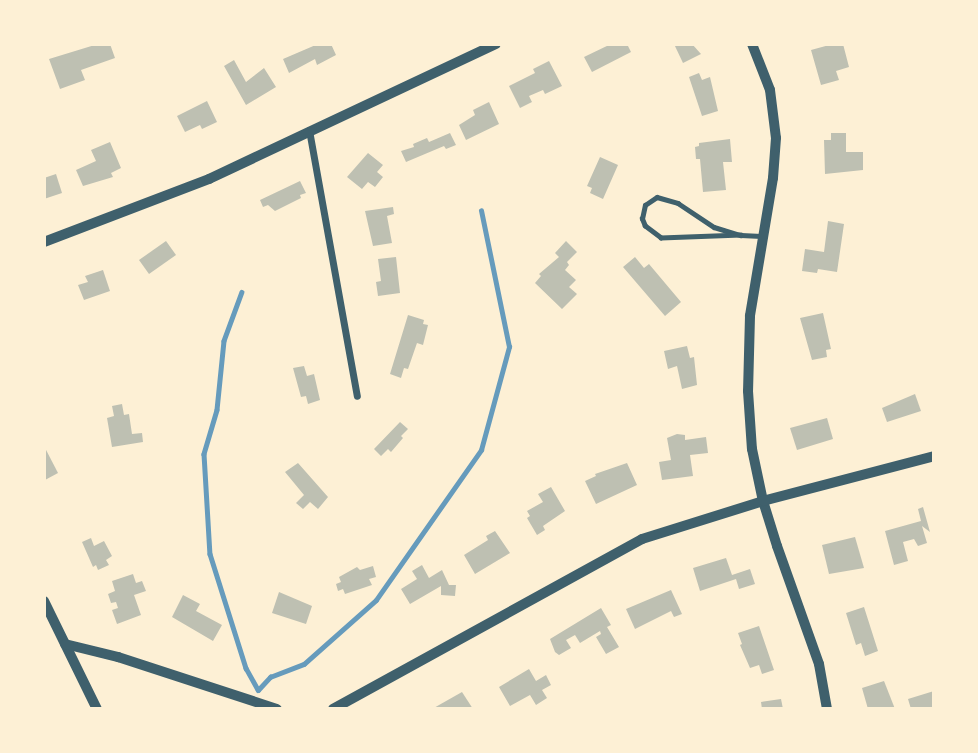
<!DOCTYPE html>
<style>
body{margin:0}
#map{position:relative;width:978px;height:753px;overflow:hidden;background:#fdf0d5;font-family:"Space Grotesk",sans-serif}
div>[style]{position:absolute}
.stream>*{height:4.5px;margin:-2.25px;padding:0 2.25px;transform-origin:2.25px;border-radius:2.25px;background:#669bbc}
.building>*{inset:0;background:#bec0b2}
.service>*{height:4.5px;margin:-2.25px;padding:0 2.25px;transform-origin:2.25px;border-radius:2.25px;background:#3f606c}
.minor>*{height:7px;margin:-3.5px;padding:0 3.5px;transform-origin:3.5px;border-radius:3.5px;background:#3f606c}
.tertiary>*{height:10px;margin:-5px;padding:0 5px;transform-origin:5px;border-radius:5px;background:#3f606c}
span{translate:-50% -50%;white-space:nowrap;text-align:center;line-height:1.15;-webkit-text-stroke:5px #fdf0d5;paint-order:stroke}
.frame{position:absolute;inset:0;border:46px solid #fdf0d5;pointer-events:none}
</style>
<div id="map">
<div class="stream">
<div style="left:242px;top:292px;width:52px;rotate:110.2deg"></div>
<div style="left:224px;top:341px;width:69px;rotate:95.8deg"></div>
<div style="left:217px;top:410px;width:46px;rotate:106.5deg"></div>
<div style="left:204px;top:454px;width:100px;rotate:86.6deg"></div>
<div style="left:210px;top:554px;width:120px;rotate:72.5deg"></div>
<div style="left:246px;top:668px;width:25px;rotate:61deg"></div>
<div style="left:258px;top:690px;width:18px;rotate:-47deg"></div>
<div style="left:270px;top:677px;width:36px;rotate:-21deg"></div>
<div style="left:304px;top:664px;width:96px;rotate:-41.6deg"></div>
<div style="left:376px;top:600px;width:183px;rotate:-55deg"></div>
<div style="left:481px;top:450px;width:107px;rotate:-74.8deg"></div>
<div style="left:509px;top:347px;width:139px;rotate:-101.6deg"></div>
</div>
<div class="building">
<div style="clip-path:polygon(98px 44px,110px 44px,115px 58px,81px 70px,85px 80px,60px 89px,49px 59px)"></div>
<div style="clip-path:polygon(318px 44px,331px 44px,336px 55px,317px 65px,315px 59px,289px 73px,283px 59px)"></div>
<div style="clip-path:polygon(611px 44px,627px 44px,631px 52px,592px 72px,584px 57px)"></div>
<div style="clip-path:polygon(674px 44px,692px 44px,701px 54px,683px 63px)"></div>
<div style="clip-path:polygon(833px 44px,843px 44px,849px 67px,836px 71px,839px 80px,821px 85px,811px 50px)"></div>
<div style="clip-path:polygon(234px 60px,246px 82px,264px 68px,276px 87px,246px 105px,224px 66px)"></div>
<div style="clip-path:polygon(549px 61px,562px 86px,545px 94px,543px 90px,529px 96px,532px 102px,520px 108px,509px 86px,535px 73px,533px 69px)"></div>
<div style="clip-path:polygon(699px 73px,702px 80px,710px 77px,718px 111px,702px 116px,689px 77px)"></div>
<div style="clip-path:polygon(207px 101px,217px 122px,202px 129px,200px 125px,185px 132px,177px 116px)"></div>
<div style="clip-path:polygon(489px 102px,499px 124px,466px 140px,459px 125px,475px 115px,473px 110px)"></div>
<div style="clip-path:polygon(450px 133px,456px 145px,446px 149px,444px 146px,406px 162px,401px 151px,414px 147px,413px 144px,427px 138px,429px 142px)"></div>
<div style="clip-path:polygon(831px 133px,846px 133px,846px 152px,863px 152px,863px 170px,825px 174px,824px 140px,831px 140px)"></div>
<div style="clip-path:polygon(730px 139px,732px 162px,723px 162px,726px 190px,703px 192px,700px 159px,696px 159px,695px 147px,699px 146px,699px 143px)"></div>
<div style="clip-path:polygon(110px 142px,121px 168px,111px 173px,113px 177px,83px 186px,76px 170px,96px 161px,91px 150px)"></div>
<div style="clip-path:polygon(368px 153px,383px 165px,377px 172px,383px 177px,375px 187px,368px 182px,362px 189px,347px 177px)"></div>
<div style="clip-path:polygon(600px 157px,618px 165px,603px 199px,590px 193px,592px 188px,587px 186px)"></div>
<div style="clip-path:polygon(56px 174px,62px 193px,44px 199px,44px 178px)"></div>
<div style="clip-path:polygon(300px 181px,306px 193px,300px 195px,301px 198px,275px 211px,268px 205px,263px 207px,260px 200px)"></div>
<div style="clip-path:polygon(393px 207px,394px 214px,387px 216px,392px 243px,373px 246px,365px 211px)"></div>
<div style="clip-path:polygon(828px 221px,844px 224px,837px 272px,818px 269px,817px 273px,802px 271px,805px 249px,824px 252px)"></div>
<div style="clip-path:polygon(166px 241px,176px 255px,149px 274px,139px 260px)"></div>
<div style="clip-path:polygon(566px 241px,577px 252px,567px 262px,569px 265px,565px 270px,576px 280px,569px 287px,577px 294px,562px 309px,535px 283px,541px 276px,539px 274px,559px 257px,555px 253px)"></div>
<div style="clip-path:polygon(396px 257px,400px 293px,378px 296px,376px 282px,381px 281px,378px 259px)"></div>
<div style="clip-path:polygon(635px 257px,644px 268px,649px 264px,681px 302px,665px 316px,623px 267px)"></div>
<div style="clip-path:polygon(103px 270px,110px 291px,84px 300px,78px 285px,88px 282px,85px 276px)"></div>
<div style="clip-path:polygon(823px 313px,831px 349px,826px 350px,827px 357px,812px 360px,800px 318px)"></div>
<div style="clip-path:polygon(408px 315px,424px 320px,423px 324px,428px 325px,423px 345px,417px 343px,408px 369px,404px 368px,401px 378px,390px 374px)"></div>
<div style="clip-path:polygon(687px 346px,690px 358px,694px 357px,697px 385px,682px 389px,677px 366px,668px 369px,664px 351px)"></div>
<div style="clip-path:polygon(304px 366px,307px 376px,314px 374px,320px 400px,308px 404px,306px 396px,301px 397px,293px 368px)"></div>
<div style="clip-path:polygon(915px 394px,921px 411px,887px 422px,882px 408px)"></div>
<div style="clip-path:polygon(122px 404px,124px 415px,129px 414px,132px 434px,142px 433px,143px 442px,112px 447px,107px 418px,114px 416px,112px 406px)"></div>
<div style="clip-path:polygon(827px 418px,833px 439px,797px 450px,790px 428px)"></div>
<div style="clip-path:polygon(400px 422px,408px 429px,401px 436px,403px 438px,391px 452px,388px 449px,381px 456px,374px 449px)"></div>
<div style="clip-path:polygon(677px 434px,685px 435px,685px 440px,706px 437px,708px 453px,690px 455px,693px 476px,662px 480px,659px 462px,671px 460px,667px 438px)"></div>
<div style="clip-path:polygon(44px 446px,58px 473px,45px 480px,44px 478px)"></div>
<div style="clip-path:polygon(298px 463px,328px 497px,318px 509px,310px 502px,303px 509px,296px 503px,304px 495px,285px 472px)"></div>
<div style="clip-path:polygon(627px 463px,637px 485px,596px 504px,585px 481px,596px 476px,595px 474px)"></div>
<div style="clip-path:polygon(551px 487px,565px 511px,543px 526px,545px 530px,537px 535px,527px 518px,530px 516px,527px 511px,543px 502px,538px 494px)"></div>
<div style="clip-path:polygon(923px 507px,930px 532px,922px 526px,927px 543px,918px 546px,914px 539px,903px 542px,908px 561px,894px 565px,885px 531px,921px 521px,918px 509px)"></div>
<div style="clip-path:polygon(495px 531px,510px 553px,475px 574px,464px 555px,488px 540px,486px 536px)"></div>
<div style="clip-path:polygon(855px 537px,864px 568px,829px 574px,822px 545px)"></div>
<div style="clip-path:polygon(91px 538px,94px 546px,104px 541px,112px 556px,106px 560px,109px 565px,98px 570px,96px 565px,93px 567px,82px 542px)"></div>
<div style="clip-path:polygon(726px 558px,732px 575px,750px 569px,755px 584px,739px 589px,736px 579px,700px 591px,693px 568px)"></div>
<div style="clip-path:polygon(422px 565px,429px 578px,442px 570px,449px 585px,456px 585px,455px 596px,441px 595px,441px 586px,410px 604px,401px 589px,417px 579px,412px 571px)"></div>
<div style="clip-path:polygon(373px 566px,376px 577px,369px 579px,372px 585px,345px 594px,343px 589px,338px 591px,336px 584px,341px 582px,339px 577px,357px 567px,360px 570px)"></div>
<div style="clip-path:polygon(133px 574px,136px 583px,142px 581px,146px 591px,134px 595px,141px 615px,117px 624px,112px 610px,118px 608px,116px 602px,111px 603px,108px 594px,115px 591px,112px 581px)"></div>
<div style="clip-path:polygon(671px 590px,682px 614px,674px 617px,671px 611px,635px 629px,626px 609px)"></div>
<div style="clip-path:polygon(279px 592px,312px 606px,306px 624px,272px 613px)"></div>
<div style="clip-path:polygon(183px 595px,200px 604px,196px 611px,222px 625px,213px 641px,172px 617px)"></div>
<div style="clip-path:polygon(864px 607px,878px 651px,865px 656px,861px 643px,856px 645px,846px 613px)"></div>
<div style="clip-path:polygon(601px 608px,611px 625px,607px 627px,619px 647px,606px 654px,596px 637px,601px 634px,600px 631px,580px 643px,575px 635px,566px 640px,571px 648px,559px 655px,555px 652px,550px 639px)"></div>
<div style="clip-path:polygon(759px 626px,774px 670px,762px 674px,759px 665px,750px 668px,740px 645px,742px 644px,738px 633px)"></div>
<div style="clip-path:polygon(529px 669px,536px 681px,546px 675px,551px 685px,542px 690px,547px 698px,536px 705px,530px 695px,510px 706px,499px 687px)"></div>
<div style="clip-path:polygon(884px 681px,895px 709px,868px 709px,862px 688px)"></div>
<div style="clip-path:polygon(934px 691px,934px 709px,911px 709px,908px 699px)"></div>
<div style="clip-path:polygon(462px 692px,473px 709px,432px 709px)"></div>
<div style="clip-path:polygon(781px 699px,783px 709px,762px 709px,761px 702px)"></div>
</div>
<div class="service">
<div style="left:657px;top:197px;width:22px;rotate:16deg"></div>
<div style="left:678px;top:203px;width:43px;rotate:33.7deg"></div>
<div style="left:714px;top:227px;width:28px;rotate:17deg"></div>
<div style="left:741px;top:235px;width:80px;rotate:177.9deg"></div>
<div style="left:661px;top:238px;width:20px;rotate:-143deg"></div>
<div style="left:645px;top:226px;width:8px;rotate:-113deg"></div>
<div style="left:642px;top:219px;width:14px;rotate:-78deg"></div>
<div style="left:645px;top:205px;width:14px;rotate:-34deg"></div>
<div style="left:741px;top:235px;width:20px;rotate:3deg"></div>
</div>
<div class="minor">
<div style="left:309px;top:130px;width:270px;rotate:79.8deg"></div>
</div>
<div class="tertiary">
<div style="left:752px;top:44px;width:49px;rotate:68.6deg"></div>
<div style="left:770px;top:90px;width:48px;rotate:82.9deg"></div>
<div style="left:776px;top:138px;width:40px;rotate:94.3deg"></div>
<div style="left:773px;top:178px;width:140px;rotate:99.5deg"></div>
<div style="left:750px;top:316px;width:75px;rotate:91.5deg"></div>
<div style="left:748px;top:391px;width:58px;rotate:86.1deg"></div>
<div style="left:752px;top:449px;width:53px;rotate:78.1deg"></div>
<div style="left:763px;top:501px;width:47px;rotate:72.7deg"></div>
<div style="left:777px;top:546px;width:125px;rotate:70.4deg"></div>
<div style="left:819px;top:664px;width:46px;rotate:79.9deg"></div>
<div style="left:44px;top:242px;width:177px;rotate:-20.9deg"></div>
<div style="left:209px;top:179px;width:317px;rotate:-25.2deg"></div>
<div style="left:44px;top:601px;width:120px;rotate:63.9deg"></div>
<div style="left:65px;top:644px;width:55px;rotate:13.8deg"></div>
<div style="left:118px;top:657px;width:167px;rotate:18.1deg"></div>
<div style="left:333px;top:709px;width:353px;rotate:-28.8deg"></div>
<div style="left:642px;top:539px;width:127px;rotate:-17.4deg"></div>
<div style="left:763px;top:501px;width:177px;rotate:-14.7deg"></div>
</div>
<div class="frame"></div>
</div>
